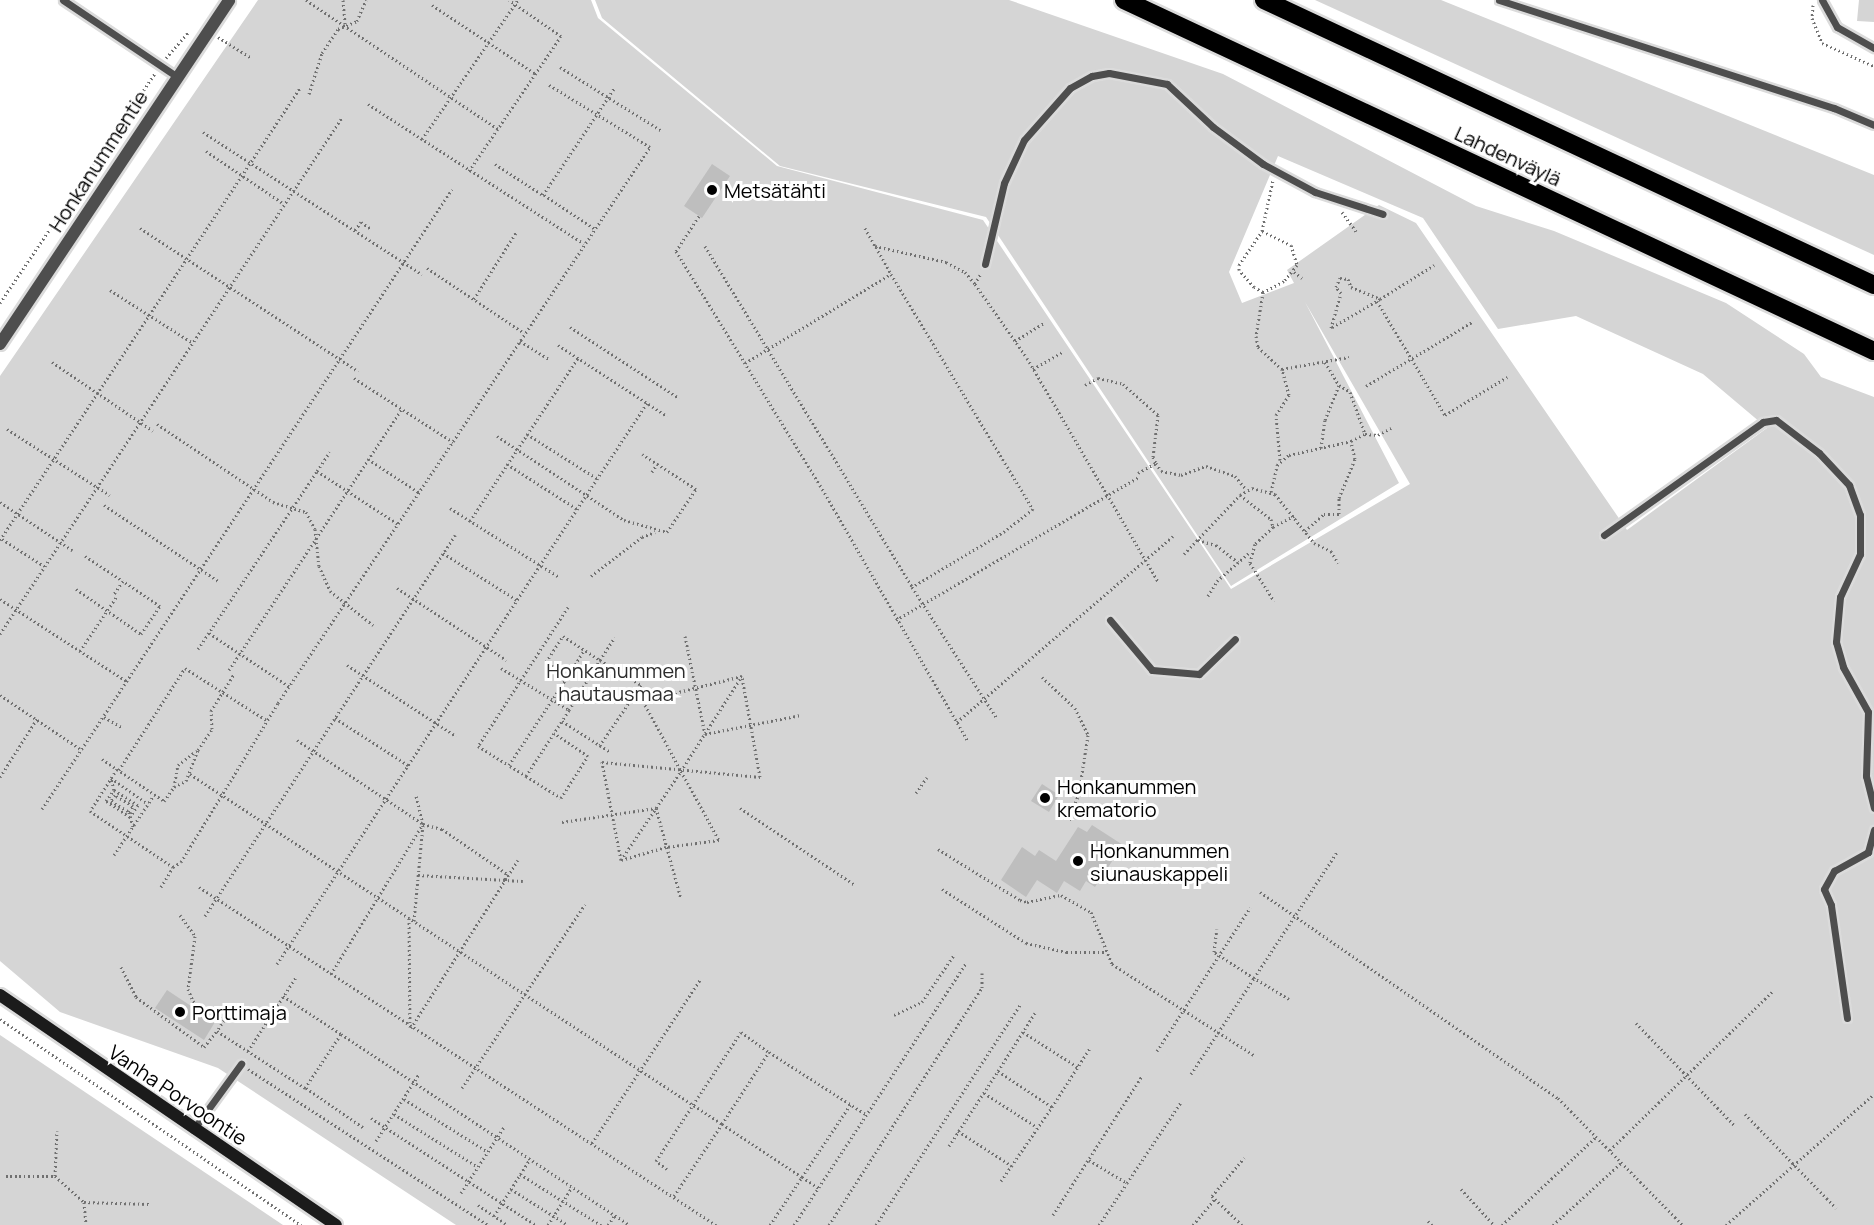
<!DOCTYPE html>
<meta charset="utf-8">
<style>
body{margin:0}
#map{position:relative;width:1874px;height:1225px;overflow:hidden;background:#fff;font-family:Manrope,sans-serif}
div>[style]{position:absolute}
.green>*{inset:0;background:#d5d5d5}
.building>*{inset:0;background:#bebebe}
.path>*{height:3px;margin-top:-1.5px;transform-origin:0;background:repeating-linear-gradient(90deg,#707070 0 1.5px,transparent 0 4.5px)}
.roads{filter:drop-shadow(2px 0 #dbdbdb) drop-shadow(-2px 0 #dbdbdb) drop-shadow(0 2px #dbdbdb) drop-shadow(0 -2px #dbdbdb)}
.service>*{height:7px;margin:-3.5px;padding:0 3.5px;transform-origin:3.5px;border-radius:3.5px;background:#4e4e4e}
.minor>*{height:12px;margin:-6px;padding:0 6px;transform-origin:6px;border-radius:6px;background:#4e4e4e}
.secondary>*{height:12px;margin:-6px;padding:0 6px;transform-origin:6px;border-radius:6px;background:#1b1b1b}
.motorway>*{height:18px;margin:-9px;padding:0 9px;transform-origin:9px;border-radius:9px;background:#000}
.dots>*{width:16px;height:16px;translate:-50% -50%;box-sizing:border-box;border:3px solid #fff;border-radius:50%}
span{translate:-50% -50%;white-space:nowrap;text-align:center;line-height:1.15;-webkit-text-stroke:6px #fff;paint-order:stroke}
.street-label{font-size:20px;color:#000}
.poi-label{font-size:20px;color:#000}
.left{translate:0 -50%;text-align:left}
.park-label{font-size:20px;color:#2c2c2c}
</style>
<div id="map">
<div class="green">
<div style="clip-path:polygon(evenodd,258px 0,591px 0,598px 18px,777px 166px,983px 220px,1231px 589px,1410px 484px,1305px 302px,1399px 483px,1231px 586px,986px 217px,780px 166px,602px 18px,595px 0,1009px 0,1223px 74px,1476px 206px,1554px 231px,1726px 303px,1804px 354px,1821px 377px,1874px 397px,1874px 1225px,456px 1225px,218px 1068px,60px 1012px,0 961px,0 376px,258px 0,1278px 156px,1423px 218px,1498px 329px,1576px 316px,1703px 374px,1767px 428px,1627px 530px,1416px 223px,1379px 205px,1287px 270px,1294px 283px,1242px 303px,1229px 272px,1278px 156px)"></div>
<div style="clip-path:polygon(1315px 0,1441px 0,1874px 175px,1874px 255px)"></div>
<div style="clip-path:polygon(1859px 0,1874px 0,1874px 22px,1857px 21px)"></div>
<div style="clip-path:polygon(0 1035px,283px 1225px,0 1225px)"></div>
</div>
<div class="building">
<div style="clip-path:polygon(712px 164px,730px 176px,702px 218px,684px 206px)"></div>
<div style="clip-path:polygon(1042px 784px,1059px 795px,1049px 812px,1031px 801px)"></div>
<div style="clip-path:polygon(1092px 825px,1123px 845px,1095px 887px,1086px 881px,1080px 891px,1064px 881px,1057px 893px,1037px 880px,1026px 897px,1001px 880px,1022px 847px,1035px 856px,1039px 850px,1056px 861px,1078px 827px,1087px 832px)"></div>
<div style="clip-path:polygon(167px 990px,215px 1022px,204px 1040px,155px 1008px)"></div>
</div>
<div class="path">
<div style="left:306px;top:0;width:231px;rotate:33.9deg"></div>
<div style="left:343px;top:0;width:25px;rotate:85deg"></div>
<div style="left:432px;top:5px;width:125px;rotate:33.6deg"></div>
<div style="left:1813px;top:5px;width:13px;rotate:94deg"></div>
<div style="left:1812px;top:18px;width:27px;rotate:68deg"></div>
<div style="left:1822px;top:43px;width:57px;rotate:23.9deg"></div>
<div style="left:218px;top:37px;width:40px;rotate:32deg"></div>
<div style="left:166px;top:58px;width:35px;rotate:-49deg"></div>
<div style="left:560px;top:67px;width:120px;rotate:32.1deg"></div>
<div style="left:309px;top:94px;width:43px;rotate:-72.4deg"></div>
<div style="left:322px;top:53px;width:29px;rotate:-56deg"></div>
<div style="left:338px;top:29px;width:21px;rotate:-23deg"></div>
<div style="left:357px;top:21px;width:23px;rotate:-67deg"></div>
<div style="left:368px;top:104px;width:257px;rotate:32.9deg"></div>
<div style="left:203px;top:132px;width:261px;rotate:33deg"></div>
<div style="left:422px;top:139px;width:169px;rotate:-55.4deg"></div>
<div style="left:206px;top:151px;width:94px;rotate:34.2deg"></div>
<div style="left:495px;top:164px;width:57px;rotate:32.9deg"></div>
<div style="left:543px;top:195px;width:130px;rotate:-56.3deg"></div>
<div style="left:469px;top:171px;width:163px;rotate:-55.7deg"></div>
<div style="left:561px;top:36px;width:63px;rotate:-145.3deg"></div>
<div style="left:544px;top:195px;width:61px;rotate:33.7deg"></div>
<div style="left:1342px;top:212px;width:24px;rotate:54deg"></div>
<div style="left:699px;top:216px;width:42px;rotate:123.3deg"></div>
<div style="left:676px;top:251px;width:275px;rotate:58.4deg"></div>
<div style="left:820px;top:485px;width:296px;rotate:60deg"></div>
<div style="left:140px;top:228px;width:261px;rotate:33.3deg"></div>
<div style="left:865px;top:228px;width:21px;rotate:61deg"></div>
<div style="left:875px;top:246px;width:73px;rotate:12.7deg"></div>
<div style="left:946px;top:262px;width:21px;rotate:28deg"></div>
<div style="left:965px;top:272px;width:16px;rotate:50deg"></div>
<div style="left:975px;top:284px;width:13px;rotate:-61deg"></div>
<div style="left:355px;top:230px;width:10px;rotate:-53deg"></div>
<div style="left:361px;top:222px;width:11px;rotate:34deg"></div>
<div style="left:1262px;top:231px;width:32px;rotate:26deg"></div>
<div style="left:1291px;top:245px;width:21px;rotate:73deg"></div>
<div style="left:1297px;top:265px;width:21px;rotate:129deg"></div>
<div style="left:1284px;top:281px;width:24px;rotate:152deg"></div>
<div style="left:1263px;top:292px;width:10px;rotate:-151deg"></div>
<div style="left:1254px;top:287px;width:23px;rotate:-131deg"></div>
<div style="left:1239px;top:270px;width:5px;rotate:-90deg"></div>
<div style="left:1239px;top:265px;width:41px;rotate:-55.9deg"></div>
<div style="left:1262px;top:231px;width:52px;rotate:-77.8deg"></div>
<div style="left:705px;top:246px;width:399px;rotate:58.7deg"></div>
<div style="left:876px;top:247px;width:31px;rotate:61deg"></div>
<div style="left:427px;top:268px;width:117px;rotate:33.8deg"></div>
<div style="left:1294px;top:272px;width:10px;rotate:37deg"></div>
<div style="left:1340px;top:278px;width:8px;rotate:7deg"></div>
<div style="left:1348px;top:279px;width:9px;rotate:69deg"></div>
<div style="left:1351px;top:287px;width:31px;rotate:22deg"></div>
<div style="left:1380px;top:299px;width:57px;rotate:149.4deg"></div>
<div style="left:1331px;top:328px;width:36px;rotate:-74deg"></div>
<div style="left:1341px;top:293px;width:8px;rotate:-130deg"></div>
<div style="left:1336px;top:287px;width:10px;rotate:-66deg"></div>
<div style="left:975px;top:284px;width:90px;rotate:54.9deg"></div>
<div style="left:1027px;top:358px;width:259px;rotate:59.6deg"></div>
<div style="left:110px;top:290px;width:98px;rotate:32.6deg"></div>
<div style="left:1263px;top:292px;width:45px;rotate:99deg"></div>
<div style="left:1256px;top:336px;width:11px;rotate:80deg"></div>
<div style="left:1258px;top:347px;width:33px;rotate:43deg"></div>
<div style="left:1282px;top:369px;width:68px;rotate:-10.2deg"></div>
<div style="left:474px;top:299px;width:80px;rotate:-57.7deg"></div>
<div style="left:1380px;top:299px;width:64px;rotate:-32.2deg"></div>
<div style="left:1377px;top:301px;width:133px;rotate:59.2deg"></div>
<div style="left:1445px;top:415px;width:73px;rotate:-31.5deg"></div>
<div style="left:0;top:303px;width:277px;rotate:-56deg"></div>
<div style="left:570px;top:327px;width:130px;rotate:33.1deg"></div>
<div style="left:520px;top:341px;width:34px;rotate:32deg"></div>
<div style="left:1015px;top:341px;width:34px;rotate:-32deg"></div>
<div style="left:558px;top:345px;width:130px;rotate:33.1deg"></div>
<div style="left:52px;top:362px;width:122px;rotate:34.3deg"></div>
<div style="left:1325px;top:362px;width:27px;rotate:59deg"></div>
<div style="left:1339px;top:385px;width:13px;rotate:32deg"></div>
<div style="left:1350px;top:392px;width:45px;rotate:70.3deg"></div>
<div style="left:745px;top:363px;width:171px;rotate:-31.4deg"></div>
<div style="left:891px;top:274px;width:275px;rotate:58.9deg"></div>
<div style="left:1033px;top:509px;width:36px;rotate:142deg"></div>
<div style="left:1005px;top:531px;width:109px;rotate:148.9deg"></div>
<div style="left:912px;top:587px;width:155px;rotate:57.1deg"></div>
<div style="left:1033px;top:369px;width:34px;rotate:-30deg"></div>
<div style="left:354px;top:378px;width:118px;rotate:32.9deg"></div>
<div style="left:1085px;top:385px;width:15px;rotate:-28deg"></div>
<div style="left:1098px;top:378px;width:26px;rotate:13deg"></div>
<div style="left:1123px;top:384px;width:47px;rotate:41.5deg"></div>
<div style="left:1158px;top:415px;width:42px;rotate:96.8deg"></div>
<div style="left:1153px;top:457px;width:7px;rotate:63deg"></div>
<div style="left:1366px;top:386px;width:124px;rotate:-31.1deg"></div>
<div style="left:157px;top:424px;width:140px;rotate:33.9deg"></div>
<div style="left:273px;top:502px;width:34px;rotate:17deg"></div>
<div style="left:306px;top:512px;width:19px;rotate:62deg"></div>
<div style="left:315px;top:529px;width:37px;rotate:84deg"></div>
<div style="left:319px;top:566px;width:27px;rotate:66deg"></div>
<div style="left:330px;top:591px;width:55px;rotate:38.3deg"></div>
<div style="left:7px;top:429px;width:122px;rotate:32.7deg"></div>
<div style="left:527px;top:434px;width:84px;rotate:32.4deg"></div>
<div style="left:497px;top:436px;width:152px;rotate:33.5deg"></div>
<div style="left:624px;top:520px;width:45px;rotate:15.6deg"></div>
<div style="left:667px;top:532px;width:52px;rotate:-56deg"></div>
<div style="left:696px;top:489px;width:64px;rotate:-147.1deg"></div>
<div style="left:1321px;top:448px;width:28px;rotate:-82deg"></div>
<div style="left:1325px;top:420px;width:38px;rotate:-68deg"></div>
<div style="left:368px;top:459px;width:62px;rotate:33.2deg"></div>
<div style="left:1280px;top:460px;width:45px;rotate:-95.1deg"></div>
<div style="left:1276px;top:415px;width:24px;rotate:-57deg"></div>
<div style="left:1289px;top:395px;width:27px;rotate:-105deg"></div>
<div style="left:507px;top:464px;width:83px;rotate:32.7deg"></div>
<div style="left:317px;top:471px;width:23px;rotate:-56deg"></div>
<div style="left:652px;top:472px;width:9px;rotate:-58deg"></div>
<div style="left:1138px;top:473px;width:21px;rotate:-29deg"></div>
<div style="left:1156px;top:463px;width:9px;rotate:58deg"></div>
<div style="left:1161px;top:471px;width:20px;rotate:11deg"></div>
<div style="left:1181px;top:475px;width:27px;rotate:-20deg"></div>
<div style="left:1206px;top:466px;width:31px;rotate:19deg"></div>
<div style="left:1235px;top:476px;width:17px;rotate:50deg"></div>
<div style="left:1271px;top:492px;width:28px;rotate:-77deg"></div>
<div style="left:1277px;top:465px;width:16px;rotate:-40deg"></div>
<div style="left:1289px;top:455px;width:64px;rotate:-12.7deg"></div>
<div style="left:1351px;top:441px;width:16px;rotate:-27deg"></div>
<div style="left:1365px;top:434px;width:13px;rotate:4deg"></div>
<div style="left:1378px;top:435px;width:15px;rotate:-28deg"></div>
<div style="left:1240px;top:495px;width:39px;rotate:38deg"></div>
<div style="left:1271px;top:519px;width:8px;rotate:76deg"></div>
<div style="left:1273px;top:527px;width:24px;rotate:-28deg"></div>
<div style="left:0;top:502px;width:87px;rotate:33.7deg"></div>
<div style="left:104px;top:505px;width:139px;rotate:33.6deg"></div>
<div style="left:450px;top:508px;width:129px;rotate:32.3deg"></div>
<div style="left:470px;top:521px;width:196px;rotate:-56.5deg"></div>
<div style="left:1273px;top:527px;width:25px;rotate:137deg"></div>
<div style="left:1255px;top:544px;width:20px;rotate:105deg"></div>
<div style="left:1250px;top:563px;width:45px;rotate:57.7deg"></div>
<div style="left:1305px;top:531px;width:25px;rotate:-42deg"></div>
<div style="left:1324px;top:514px;width:15px"></div>
<div style="left:1339px;top:514px;width:16px;rotate:-90deg"></div>
<div style="left:1339px;top:498px;width:42px;rotate:-67.7deg"></div>
<div style="left:1355px;top:459px;width:18px;rotate:-103deg"></div>
<div style="left:2px;top:539px;width:50px;rotate:32.7deg"></div>
<div style="left:0;top:540px;width:542px;rotate:-56.43deg"></div>
<div style="left:1198px;top:540px;width:19px;rotate:16deg"></div>
<div style="left:1216px;top:545px;width:28px;rotate:38deg"></div>
<div style="left:443px;top:553px;width:88px;rotate:32.4deg"></div>
<div style="left:1184px;top:554px;width:81px;rotate:-46.5deg"></div>
<div style="left:1240px;top:495px;width:14px;rotate:-30deg"></div>
<div style="left:1252px;top:488px;width:24px;rotate:15deg"></div>
<div style="left:1275px;top:494px;width:63px;rotate:51.5deg"></div>
<div style="left:1314px;top:543px;width:19px;rotate:25deg"></div>
<div style="left:1331px;top:551px;width:14px;rotate:60deg"></div>
<div style="left:85px;top:556px;width:45px;rotate:33.3deg"></div>
<div style="left:123px;top:581px;width:16px;rotate:125deg"></div>
<div style="left:591px;top:576px;width:64px;rotate:-37.4deg"></div>
<div style="left:642px;top:537px;width:14px;rotate:-21deg"></div>
<div style="left:397px;top:588px;width:131px;rotate:33.4deg"></div>
<div style="left:76px;top:589px;width:79px;rotate:34.7deg"></div>
<div style="left:141px;top:634px;width:34px;rotate:-56deg"></div>
<div style="left:160px;top:606px;width:45px;rotate:-146deg"></div>
<div style="left:1208px;top:596px;width:17px;rotate:-59deg"></div>
<div style="left:1217px;top:581px;width:44px;rotate:-41.3deg"></div>
<div style="left:0;top:599px;width:153px;rotate:33deg"></div>
<div style="left:568px;top:607px;width:166px;rotate:122.9deg"></div>
<div style="left:478px;top:746px;width:36px;rotate:32deg"></div>
<div style="left:509px;top:765px;width:107px;rotate:-56.5deg"></div>
<div style="left:568px;top:676px;width:26px;rotate:-148deg"></div>
<div style="left:546px;top:662px;width:31px;rotate:-57deg"></div>
<div style="left:563px;top:636px;width:44px;rotate:33deg"></div>
<div style="left:600px;top:660px;width:27px;rotate:-57deg"></div>
<div style="left:896px;top:620px;width:283px;rotate:-30.5deg"></div>
<div style="left:209px;top:633px;width:97px;rotate:33.7deg"></div>
<div style="left:0;top:634px;width:621px;rotate:-56.49deg"></div>
<div style="left:685px;top:636px;width:100px;rotate:78.5deg"></div>
<div style="left:705px;top:734px;width:98px;rotate:-11.2deg"></div>
<div style="left:198px;top:649px;width:214px;rotate:-56.2deg"></div>
<div style="left:317px;top:471px;width:97px;rotate:33.2deg"></div>
<div style="left:80px;top:651px;width:66px;rotate:-56.1deg"></div>
<div style="left:347px;top:665px;width:130px;rotate:33.1deg"></div>
<div style="left:501px;top:668px;width:80px;rotate:31.7deg"></div>
<div style="left:569px;top:710px;width:13px;rotate:122deg"></div>
<div style="left:562px;top:721px;width:56px;rotate:32.6deg"></div>
<div style="left:229px;top:670px;width:313px;rotate:-56.5deg"></div>
<div style="left:568px;top:676px;width:31px;rotate:-58deg"></div>
<div style="left:742px;top:676px;width:102px;rotate:165.8deg"></div>
<div style="left:643px;top:701px;width:80px;rotate:61.5deg"></div>
<div style="left:681px;top:771px;width:79px;rotate:61.2deg"></div>
<div style="left:719px;top:840px;width:53px;rotate:172.5deg"></div>
<div style="left:666px;top:847px;width:47px;rotate:163.9deg"></div>
<div style="left:621px;top:860px;width:107px;rotate:-56deg"></div>
<div style="left:681px;top:771px;width:113px;rotate:-57.3deg"></div>
<div style="left:1042px;top:677px;width:45px;rotate:43.2deg"></div>
<div style="left:1075px;top:708px;width:30px;rotate:64deg"></div>
<div style="left:1088px;top:735px;width:59px;rotate:98.8deg"></div>
<div style="left:1079px;top:793px;width:29px;rotate:110deg"></div>
<div style="left:0;top:695px;width:99px;rotate:33.9deg"></div>
<div style="left:569px;top:710px;width:59px;rotate:-58.2deg"></div>
<div style="left:600px;top:660px;width:48px;rotate:31.4deg"></div>
<div style="left:641px;top:685px;width:73px;rotate:124.3deg"></div>
<div style="left:104px;top:717px;width:22px;rotate:30deg"></div>
<div style="left:335px;top:718px;width:87px;rotate:32.8deg"></div>
<div style="left:957px;top:722px;width:285px;rotate:-40.7deg"></div>
<div style="left:297px;top:740px;width:151px;rotate:33.7deg"></div>
<div style="left:423px;top:824px;width:20px;rotate:15deg"></div>
<div style="left:442px;top:829px;width:78px;rotate:34.5deg"></div>
<div style="left:506px;top:873px;width:7px;rotate:98deg"></div>
<div style="left:102px;top:759px;width:75px;rotate:34.1deg"></div>
<div style="left:164px;top:801px;width:17px;rotate:-54deg"></div>
<div style="left:174px;top:787px;width:13px;rotate:-27deg"></div>
<div style="left:186px;top:781px;width:33px;rotate:-69deg"></div>
<div style="left:198px;top:750px;width:25px;rotate:-56deg"></div>
<div style="left:212px;top:729px;width:18px;rotate:-93deg"></div>
<div style="left:211px;top:711px;width:44px;rotate:-58.1deg"></div>
<div style="left:510px;top:766px;width:19px;rotate:32deg"></div>
<div style="left:526px;top:776px;width:66px;rotate:-56.8deg"></div>
<div style="left:117px;top:769px;width:50px;rotate:122.7deg"></div>
<div style="left:90px;top:811px;width:100px;rotate:34deg"></div>
<div style="left:119px;top:770px;width:121px;rotate:-57.1deg"></div>
<div style="left:185px;top:668px;width:98px;rotate:32.6deg"></div>
<div style="left:190px;top:774px;width:637px;rotate:33.34deg"></div>
<div style="left:722px;top:1124px;width:86px;rotate:-56.9deg"></div>
<div style="left:769px;top:1052px;width:117px;rotate:32.7deg"></div>
<div style="left:526px;top:776px;width:41px;rotate:32.2deg"></div>
<div style="left:561px;top:798px;width:50px;rotate:-57.3deg"></div>
<div style="left:588px;top:756px;width:41px;rotate:-145.9deg"></div>
<div style="left:0;top:777px;width:69px;rotate:-57.5deg"></div>
<div style="left:174px;top:787px;width:22px;rotate:-80deg"></div>
<div style="left:178px;top:765px;width:23px;rotate:-38deg"></div>
<div style="left:114px;top:790px;width:28px;rotate:32deg"></div>
<div style="left:138px;top:805px;width:14px;rotate:124deg"></div>
<div style="left:130px;top:817px;width:29px;rotate:-146deg"></div>
<div style="left:106px;top:801px;width:14px;rotate:-54deg"></div>
<div style="left:114px;top:790px;width:12px;rotate:-104deg"></div>
<div style="left:111px;top:778px;width:45px;rotate:35.1deg"></div>
<div style="left:916px;top:793px;width:19px;rotate:-55deg"></div>
<div style="left:740px;top:808px;width:138px;rotate:33.8deg"></div>
<div style="left:42px;top:809px;width:743px;rotate:-56.52deg"></div>
<div style="left:129px;top:812px;width:7px;rotate:-56deg"></div>
<div style="left:133px;top:806px;width:21px;rotate:-149deg"></div>
<div style="left:115px;top:795px;width:7px;rotate:124deg"></div>
<div style="left:111px;top:801px;width:21px;rotate:31deg"></div>
<div style="left:129px;top:812px;width:16px;rotate:75deg"></div>
<div style="left:562px;top:822px;width:95px;rotate:-8.5deg"></div>
<div style="left:656px;top:808px;width:94px;rotate:74.6deg"></div>
<div style="left:938px;top:849px;width:97px;rotate:31.9deg"></div>
<div style="left:1020px;top:900px;width:7px;rotate:16deg"></div>
<div style="left:1027px;top:902px;width:35px;rotate:-12deg"></div>
<div style="left:1061px;top:895px;width:34px;rotate:30deg"></div>
<div style="left:1091px;top:912px;width:56px;rotate:68deg"></div>
<div style="left:1112px;top:964px;width:169px;rotate:32.7deg"></div>
<div style="left:114px;top:855px;width:72px;rotate:-56.3deg"></div>
<div style="left:621px;top:860px;width:100px;rotate:-101deg"></div>
<div style="left:602px;top:762px;width:159px;rotate:5.4deg"></div>
<div style="left:760px;top:777px;width:102px;rotate:-100.2deg"></div>
<div style="left:418px;top:875px;width:105px;rotate:3.3deg"></div>
<div style="left:161px;top:887px;width:23px;rotate:-59deg"></div>
<div style="left:173px;top:867px;width:9px;rotate:-32deg"></div>
<div style="left:181px;top:862px;width:186px;rotate:-58.6deg"></div>
<div style="left:278px;top:703px;width:669px;rotate:-56.21deg"></div>
<div style="left:650px;top:147px;width:120px;rotate:-148.3deg"></div>
<div style="left:199px;top:887px;width:618px;rotate:33.18deg"></div>
<div style="left:942px;top:889px;width:100px;rotate:32.7deg"></div>
<div style="left:1026px;top:943px;width:41px;rotate:12.7deg"></div>
<div style="left:1066px;top:952px;width:40px"></div>
<div style="left:1260px;top:892px;width:362px;rotate:34.7deg"></div>
<div style="left:1558px;top:1098px;width:178px;rotate:45.5deg"></div>
<div style="left:180px;top:915px;width:26px;rotate:54deg"></div>
<div style="left:195px;top:936px;width:53px;rotate:97.5deg"></div>
<div style="left:188px;top:989px;width:13px;rotate:67deg"></div>
<div style="left:193px;top:1001px;width:36px;rotate:32deg"></div>
<div style="left:224px;top:1020px;width:13px;rotate:122deg"></div>
<div style="left:205px;top:916px;width:456px;rotate:-56.7deg"></div>
<div style="left:409px;top:918px;width:109px;rotate:89.5deg"></div>
<div style="left:414px;top:921px;width:97px;rotate:-84.7deg"></div>
<div style="left:423px;top:824px;width:30px;rotate:-104deg"></div>
<div style="left:277px;top:964px;width:672px;rotate:-56.59deg"></div>
<div style="left:121px;top:967px;width:34px;rotate:63deg"></div>
<div style="left:136px;top:997px;width:84px;rotate:36.3deg"></div>
<div style="left:204px;top:1047px;width:21px;rotate:-51deg"></div>
<div style="left:217px;top:1031px;width:105px;rotate:32.9deg"></div>
<div style="left:305px;top:1088px;width:65px;rotate:-56.3deg"></div>
<div style="left:341px;top:1034px;width:346px;rotate:33.5deg"></div>
<div style="left:331px;top:974px;width:176px;rotate:-58.5deg"></div>
<div style="left:283px;top:996px;width:69px;rotate:33.2deg"></div>
<div style="left:1289px;top:999px;width:41px;rotate:-149deg"></div>
<div style="left:1254px;top:978px;width:151px;rotate:-56.6deg"></div>
<div style="left:894px;top:1015px;width:31px;rotate:-25deg"></div>
<div style="left:922px;top:1002px;width:57px;rotate:-55.8deg"></div>
<div style="left:0;top:1019px;width:365px;rotate:34.4deg"></div>
<div style="left:1636px;top:1023px;width:141px;rotate:46.1deg"></div>
<div style="left:411px;top:1028px;width:199px;rotate:-57.5deg"></div>
<div style="left:1023px;top:1032px;width:65px;rotate:32.5deg"></div>
<div style="left:248px;top:1051px;width:88px;rotate:-57deg"></div>
<div style="left:1157px;top:1051px;width:171px;rotate:-57deg"></div>
<div style="left:248px;top:1069px;width:286px;rotate:33deg"></div>
<div style="left:998px;top:1071px;width:69px;rotate:-57.5deg"></div>
<div style="left:1191px;top:1074px;width:115px;rotate:-56.7deg"></div>
<div style="left:1254px;top:978px;width:48px;rotate:-147deg"></div>
<div style="left:1214px;top:952px;width:23px;rotate:-83deg"></div>
<div style="left:306px;top:1088px;width:70px;rotate:34.6deg"></div>
<div style="left:462px;top:1088px;width:221px;rotate:-56.2deg"></div>
<div style="left:984px;top:1093px;width:63px;rotate:32.7deg"></div>
<div style="left:404px;top:1099px;width:99px;rotate:32.2deg"></div>
<div style="left:394px;top:1114px;width:99px;rotate:32.2deg"></div>
<div style="left:1745px;top:1114px;width:131px;rotate:45.9deg"></div>
<div style="left:371px;top:1118px;width:197px;rotate:33deg"></div>
<div style="left:958px;top:1131px;width:64px;rotate:32.9deg"></div>
<div style="left:376px;top:1141px;width:80px;rotate:-57.3deg"></div>
<div style="left:592px;top:1143px;width:196px;rotate:-56.5deg"></div>
<div style="left:949px;top:1146px;width:90px;rotate:-56.8deg"></div>
<div style="left:998px;top:1071px;width:65px;rotate:33.7deg"></div>
<div style="left:1052px;top:1107px;width:70px;rotate:-57.2deg"></div>
<div style="left:1610px;top:1150px;width:228px;rotate:-44.3deg"></div>
<div style="left:1089px;top:1160px;width:44px;rotate:31.2deg"></div>
<div style="left:1127px;top:1183px;width:97px;rotate:-56.3deg"></div>
<div style="left:667px;top:1169px;width:14px;rotate:-144deg"></div>
<div style="left:656px;top:1161px;width:154px;rotate:-56.6deg"></div>
<div style="left:741px;top:1032px;width:34px;rotate:36deg"></div>
<div style="left:520px;top:1174px;width:96px;rotate:32.2deg"></div>
<div style="left:6px;top:1176px;width:49px"></div>
<div style="left:55px;top:1176px;width:39px;rotate:42deg"></div>
<div style="left:84px;top:1202px;width:23px;rotate:85deg"></div>
<div style="left:55px;top:1176px;width:45px;rotate:-87.5deg"></div>
<div style="left:1001px;top:1181px;width:90px;rotate:-55.4deg"></div>
<div style="left:511px;top:1189px;width:67px;rotate:32.3deg"></div>
<div style="left:1461px;top:1189px;width:49px;rotate:47.5deg"></div>
<div style="left:461px;top:1193px;width:79px;rotate:-56.9deg"></div>
<div style="left:674px;top:1196px;width:87px;rotate:-56.3deg"></div>
<div style="left:722px;top:1124px;width:96px;rotate:33.5deg"></div>
<div style="left:802px;top:1177px;width:87px;rotate:-56.3deg"></div>
<div style="left:84px;top:1202px;width:65px;rotate:1.8deg"></div>
<div style="left:478px;top:1205px;width:36px;rotate:34deg"></div>
<div style="left:1053px;top:1215px;width:165px;rotate:-57.4deg"></div>
<div style="left:494px;top:1216px;width:67px;rotate:-57.7deg"></div>
<div style="left:1428px;top:1221px;width:6px;rotate:45deg"></div>
<div style="left:548px;top:1225px;width:45px;rotate:-57.7deg"></div>
<div style="left:608px;top:1225px;width:12px;rotate:-55deg"></div>
<div style="left:770px;top:1225px;width:58px;rotate:-56.3deg"></div>
<div style="left:802px;top:1177px;width:20px;rotate:33deg"></div>
<div style="left:794px;top:1225px;width:313px;rotate:-56.7deg"></div>
<div style="left:829px;top:1225px;width:282px;rotate:-57.2deg"></div>
<div style="left:982px;top:988px;width:15px;rotate:-90deg"></div>
<div style="left:876px;top:1225px;width:265px;rotate:-56.8deg"></div>
<div style="left:1099px;top:1225px;width:50px;rotate:-56.3deg"></div>
<div style="left:1193px;top:1225px;width:34px;rotate:-50deg"></div>
<div style="left:1242px;top:1225px;width:42px;rotate:-136deg"></div>
<div style="left:1212px;top:1196px;width:50px;rotate:-49.9deg"></div>
<div style="left:1502px;top:1225px;width:130px;rotate:-43.1deg"></div>
<div style="left:1553px;top:1225px;width:93px;rotate:-42.4deg"></div>
<div style="left:1726px;top:1225px;width:198px;rotate:-41.5deg"></div>
</div>
<div class="roads">
<div class="service">
<div style="left:63px;top:0;width:136px;rotate:33.9deg"></div>
<div style="left:1499px;top:0;width:352px;rotate:17.9deg"></div>
<div style="left:1834px;top:108px;width:43px;rotate:23deg"></div>
<div style="left:1822px;top:0;width:31px;rotate:61deg"></div>
<div style="left:1837px;top:27px;width:43px;rotate:29.6deg"></div>
<div style="left:985px;top:264px;width:83px;rotate:-76.8deg"></div>
<div style="left:1004px;top:183px;width:47px;rotate:-65.1deg"></div>
<div style="left:1024px;top:140px;width:69px;rotate:-48.5deg"></div>
<div style="left:1070px;top:88px;width:25px;rotate:-29deg"></div>
<div style="left:1092px;top:76px;width:17px;rotate:-10deg"></div>
<div style="left:1109px;top:73px;width:59px;rotate:10.7deg"></div>
<div style="left:1167px;top:84px;width:63px;rotate:43.1deg"></div>
<div style="left:1213px;top:127px;width:62px;rotate:36.5deg"></div>
<div style="left:1263px;top:164px;width:59px;rotate:28.3deg"></div>
<div style="left:1315px;top:192px;width:71px;rotate:17.9deg"></div>
<div style="left:1604px;top:535px;width:195px;rotate:-35.4deg"></div>
<div style="left:1763px;top:422px;width:13px;rotate:-9deg"></div>
<div style="left:1776px;top:420px;width:54px;rotate:37.5deg"></div>
<div style="left:1819px;top:453px;width:44px;rotate:46.8deg"></div>
<div style="left:1849px;top:485px;width:32px;rotate:70deg"></div>
<div style="left:1860px;top:515px;width:39px;rotate:90deg"></div>
<div style="left:1860px;top:554px;width:47px;rotate:114.9deg"></div>
<div style="left:1840px;top:597px;width:45px;rotate:95.1deg"></div>
<div style="left:1836px;top:642px;width:26px;rotate:74deg"></div>
<div style="left:1843px;top:667px;width:51px;rotate:60.9deg"></div>
<div style="left:1868px;top:712px;width:64px;rotate:91.8deg"></div>
<div style="left:1866px;top:776px;width:33px;rotate:76deg"></div>
<div style="left:1110px;top:620px;width:65px;rotate:50deg"></div>
<div style="left:1152px;top:670px;width:47px;rotate:4.9deg"></div>
<div style="left:1199px;top:674px;width:50px;rotate:-44.2deg"></div>
<div style="left:1847px;top:1018px;width:114px;rotate:-98.1deg"></div>
<div style="left:1831px;top:905px;width:17px;rotate:-114deg"></div>
<div style="left:1824px;top:889px;width:21px;rotate:-61deg"></div>
<div style="left:1834px;top:871px;width:39px;rotate:-29deg"></div>
<div style="left:1868px;top:852px;width:23px;rotate:-75deg"></div>
<div style="left:193px;top:1130px;width:82px;rotate:-54deg"></div>
</div>
<div class="minor">
<div style="left:0;top:344px;width:413px;rotate:-56.3deg"></div>
</div>
<div class="secondary">
<div style="left:0;top:995px;width:407px;rotate:34.4deg"></div>
</div>
<div class="motorway">
<div style="left:1124px;top:0;width:828px;rotate:25.08deg"></div>
<div style="left:1264px;top:0;width:673px;rotate:25.04deg"></div>
</div>
</div>
<div class="dots">
<div style="left:712px;top:190px;background:#000"></div>
<div style="left:1045px;top:798px;background:#000"></div>
<div style="left:1078px;top:861px;background:#000"></div>
<div style="left:180px;top:1012px;background:#000"></div>
</div>
<div class="street-label">
<span style="left:1508px;top:156px;rotate:25deg">Lahdenväylä</span>
<span style="left:98px;top:161px;rotate:-57deg">Honkanummentie</span>
<span style="left:178px;top:1095px;rotate:34deg">Vanha Porvoontie</span>
</div>
<div class="poi-label">
<span class="left" style="left:724px;top:190px">Metsätähti</span>
<span class="left" style="left:1057px;top:798px">Honkanummen<br>krematorio</span>
<span class="left" style="left:1090px;top:862px">Honkanummen<br>siunauskappeli</span>
<span class="left" style="left:192px;top:1012px">Porttimaja</span>
</div>
<div class="park-label">
<span style="left:616px;top:682px">Honkanummen<br>hautausmaa</span>
</div>
</div>
